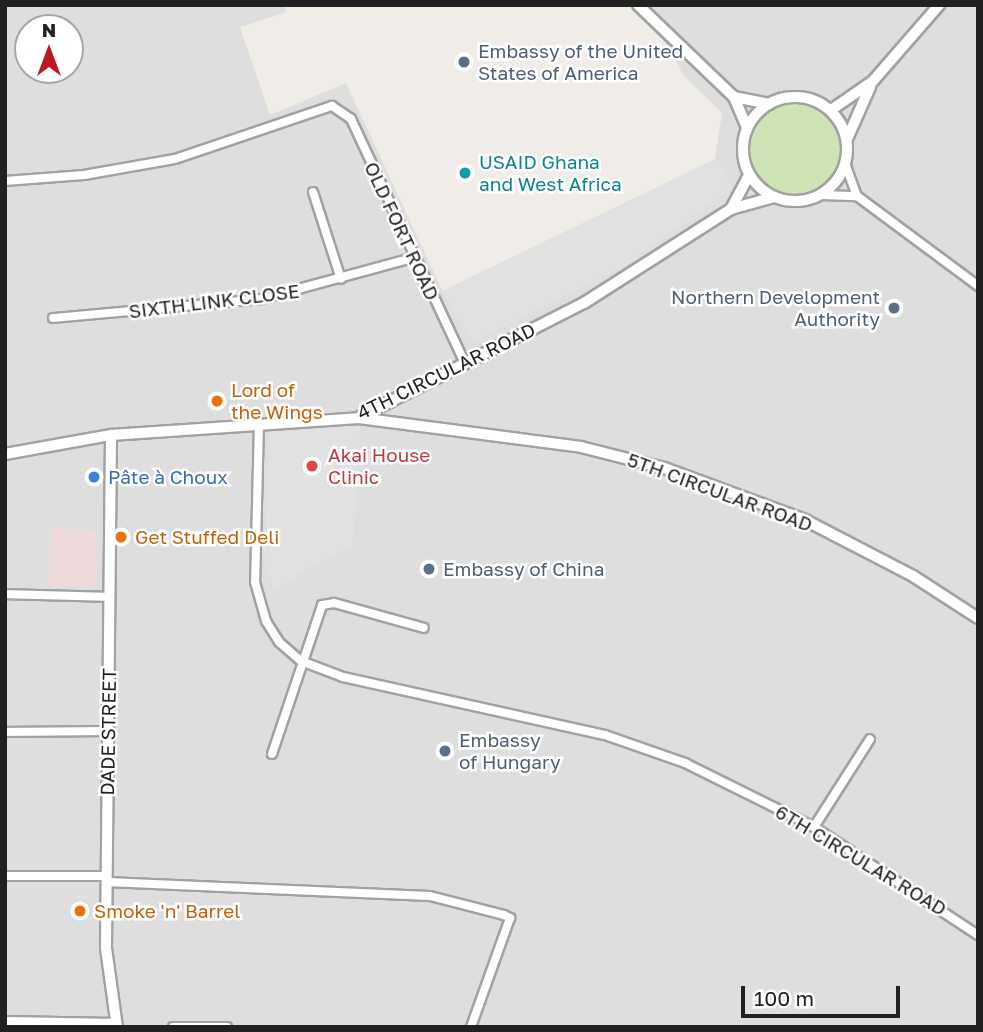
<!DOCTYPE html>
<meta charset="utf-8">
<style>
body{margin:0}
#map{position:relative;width:983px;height:1032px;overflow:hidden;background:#f0ede8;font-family:"Golos Text",sans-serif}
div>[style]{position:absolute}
.residential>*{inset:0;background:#dfdede}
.commercial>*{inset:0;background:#eedadb}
.grass>*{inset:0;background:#cfe4b5}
.round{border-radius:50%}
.parking>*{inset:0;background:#e1e1e1}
.roads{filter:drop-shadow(2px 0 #a2a2a2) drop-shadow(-2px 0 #a2a2a2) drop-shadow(0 2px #a2a2a2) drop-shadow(0 -2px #a2a2a2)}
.minor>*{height:8px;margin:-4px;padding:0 4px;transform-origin:4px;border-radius:4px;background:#fff}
.tertiary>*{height:10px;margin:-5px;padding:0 5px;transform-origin:5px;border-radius:5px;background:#fff}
.tertiary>.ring{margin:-5px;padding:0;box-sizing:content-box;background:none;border:10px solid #fff;border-radius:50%}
.dots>*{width:19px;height:19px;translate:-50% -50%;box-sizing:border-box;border:4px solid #fff;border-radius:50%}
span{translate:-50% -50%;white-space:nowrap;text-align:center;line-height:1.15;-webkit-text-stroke:5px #fff;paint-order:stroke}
.service-label{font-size:19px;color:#4e5e75}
.left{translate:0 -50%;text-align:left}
.right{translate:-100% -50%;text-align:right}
.culture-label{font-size:19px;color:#0d838f}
.street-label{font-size:19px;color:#212121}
.food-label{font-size:19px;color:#c56008}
.health-label{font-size:19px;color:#be3a42}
.shop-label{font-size:19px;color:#366cbe}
.frame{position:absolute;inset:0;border:7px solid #212121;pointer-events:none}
.north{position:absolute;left:14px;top:14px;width:70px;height:70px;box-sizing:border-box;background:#fff;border:2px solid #a6a6a6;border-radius:50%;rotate:0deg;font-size:19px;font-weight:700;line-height:28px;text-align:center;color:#212121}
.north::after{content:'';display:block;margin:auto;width:24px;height:32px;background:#ba1822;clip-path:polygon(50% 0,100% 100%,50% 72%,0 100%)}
.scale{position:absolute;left:741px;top:986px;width:159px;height:32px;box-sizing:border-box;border:4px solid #212121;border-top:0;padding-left:9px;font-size:21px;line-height:24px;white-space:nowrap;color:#212121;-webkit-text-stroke:5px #fff;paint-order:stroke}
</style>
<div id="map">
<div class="residential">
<div style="clip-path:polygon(evenodd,5px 5px,283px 5px,287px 12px,240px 27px,270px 115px,346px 83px,442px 290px,474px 342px,732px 188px,715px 159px,722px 113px,683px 75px,670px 49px,633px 5px,978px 5px,978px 1027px,5px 1027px,5px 5px,28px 28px,70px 28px,70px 70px,28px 70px,28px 28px)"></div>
</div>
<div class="commercial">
<div style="clip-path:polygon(50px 528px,96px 531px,96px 587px,49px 586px)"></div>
</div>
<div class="grass">
<div class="round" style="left:749px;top:100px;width:96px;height:96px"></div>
</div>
<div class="parking">
<div style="clip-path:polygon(715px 159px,732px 188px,625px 266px,474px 342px,442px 291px)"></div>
<div style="clip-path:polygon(360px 425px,353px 544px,274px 589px,264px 561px,270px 430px)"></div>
</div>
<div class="roads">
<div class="minor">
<div style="left:846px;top:166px;width:32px;rotate:70deg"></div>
<div style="left:857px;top:196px;width:151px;rotate:36.6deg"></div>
<div style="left:5px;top:181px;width:79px;rotate:-4.3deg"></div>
<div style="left:84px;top:175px;width:92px;rotate:-10deg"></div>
<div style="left:175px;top:159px;width:166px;rotate:-18.7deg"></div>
<div style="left:332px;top:106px;width:23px;rotate:34deg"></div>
<div style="left:351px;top:119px;width:269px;rotate:65deg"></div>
<div style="left:313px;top:192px;width:91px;rotate:72.2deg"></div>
<div style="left:822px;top:195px;width:35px;rotate:2deg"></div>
<div style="left:53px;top:318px;width:209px;rotate:-5.2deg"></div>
<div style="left:261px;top:299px;width:156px;rotate:-15.2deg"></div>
<div style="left:259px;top:423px;width:159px;rotate:91.4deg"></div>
<div style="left:255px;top:582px;width:41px;rotate:74.2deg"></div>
<div style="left:266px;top:621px;width:25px;rotate:58deg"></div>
<div style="left:279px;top:642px;width:29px;rotate:41deg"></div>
<div style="left:301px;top:661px;width:45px;rotate:20.9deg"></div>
<div style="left:343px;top:677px;width:268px;rotate:12.5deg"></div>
<div style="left:605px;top:735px;width:85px;rotate:19.3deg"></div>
<div style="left:685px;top:763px;width:144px;rotate:26.4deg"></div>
<div style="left:814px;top:827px;width:196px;rotate:33.4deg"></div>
<div style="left:5px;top:594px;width:105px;rotate:1.6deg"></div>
<div style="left:5px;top:732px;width:102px;rotate:-0.6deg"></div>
<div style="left:272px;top:754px;width:157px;rotate:-71.4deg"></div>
<div style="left:322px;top:605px;width:12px;rotate:-9deg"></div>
<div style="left:334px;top:603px;width:93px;rotate:15.5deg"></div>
<div style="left:814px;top:827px;width:104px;rotate:-57.5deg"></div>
<div style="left:5px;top:876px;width:102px"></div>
<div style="left:107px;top:882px;width:323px;rotate:2.5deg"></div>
<div style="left:430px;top:896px;width:76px;rotate:14.4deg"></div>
<div style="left:504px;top:915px;width:7px;rotate:27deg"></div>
<div style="left:510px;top:918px;width:116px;rotate:109.7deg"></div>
<div style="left:5px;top:1021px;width:111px;rotate:1deg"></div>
<div style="left:173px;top:1027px;width:54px"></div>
</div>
<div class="tertiary">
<div style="left:638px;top:5px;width:133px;rotate:43.8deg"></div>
<div style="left:734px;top:97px;width:34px;rotate:67deg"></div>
<div class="ring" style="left:743px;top:97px;width:94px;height:94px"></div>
<div style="left:734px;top:97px;width:36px;rotate:11deg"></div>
<div style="left:831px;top:110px;width:51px;rotate:-34.6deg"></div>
<div style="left:873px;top:81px;width:101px;rotate:-49deg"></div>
<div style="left:847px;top:139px;width:57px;rotate:-66.1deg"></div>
<div style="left:731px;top:209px;width:38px;rotate:-62deg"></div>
<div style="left:359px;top:418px;width:224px;rotate:7.4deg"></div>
<div style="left:581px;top:447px;width:86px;rotate:14.2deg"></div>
<div style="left:664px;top:468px;width:150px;rotate:20.2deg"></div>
<div style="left:805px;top:520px;width:122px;rotate:27.4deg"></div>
<div style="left:913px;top:576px;width:77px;rotate:32.9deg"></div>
<div style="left:111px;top:435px;width:513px;rotate:90.56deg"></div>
<div style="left:106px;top:948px;width:80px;rotate:82.1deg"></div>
<div style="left:5px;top:454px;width:108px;rotate:-10.2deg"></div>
<div style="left:111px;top:435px;width:248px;rotate:-3.9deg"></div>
<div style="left:358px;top:418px;width:254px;rotate:-27deg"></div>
<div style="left:584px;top:303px;width:174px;rotate:-32.6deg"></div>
<div style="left:731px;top:209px;width:45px;rotate:-15.6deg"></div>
</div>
</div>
<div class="dots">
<div style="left:464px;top:62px;background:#5c6f8a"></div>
<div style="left:465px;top:173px;background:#0f9aa8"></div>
<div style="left:894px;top:308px;background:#5c6f8a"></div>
<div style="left:217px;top:401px;background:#e8710a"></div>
<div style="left:312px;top:466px;background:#e0444e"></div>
<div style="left:94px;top:477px;background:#3f7fe0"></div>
<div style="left:121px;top:537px;background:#e8710a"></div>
<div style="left:429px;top:569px;background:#5c6f8a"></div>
<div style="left:445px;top:751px;background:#5c6f8a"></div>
<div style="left:80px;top:911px;background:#e8710a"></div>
</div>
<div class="service-label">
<span class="left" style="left:478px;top:62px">Embassy of the United<br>States of America</span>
<span class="right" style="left:880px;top:308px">Northern Development<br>Authority</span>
<span class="left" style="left:443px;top:569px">Embassy of China</span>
<span class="left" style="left:459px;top:751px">Embassy<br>of Hungary</span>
</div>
<div class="culture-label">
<span class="left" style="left:479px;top:173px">USAID Ghana<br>and West Africa</span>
</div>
<div class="street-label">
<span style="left:402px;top:231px;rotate:65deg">OLD FORT ROAD</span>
<span style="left:214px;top:301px;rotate:-7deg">SIXTH LINK CLOSE</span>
<span style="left:446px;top:371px;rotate:-26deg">4TH CIRCULAR ROAD</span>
<span style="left:720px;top:492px;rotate:20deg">5TH CIRCULAR ROAD</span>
<span style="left:108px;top:732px;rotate:-89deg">DADE STREET</span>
<span style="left:861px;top:860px;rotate:31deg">6TH CIRCULAR ROAD</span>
</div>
<div class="food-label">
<span class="left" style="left:231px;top:401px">Lord of<br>the Wings</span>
<span class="left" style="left:135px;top:537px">Get Stuffed Deli</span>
<span class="left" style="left:94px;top:911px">Smoke 'n' Barrel</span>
</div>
<div class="health-label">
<span class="left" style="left:328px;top:466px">Akai House<br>Clinic</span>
</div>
<div class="shop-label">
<span class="left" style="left:108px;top:477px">Pâte à Choux</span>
</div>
<div class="frame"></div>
<div class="north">N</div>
<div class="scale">100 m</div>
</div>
